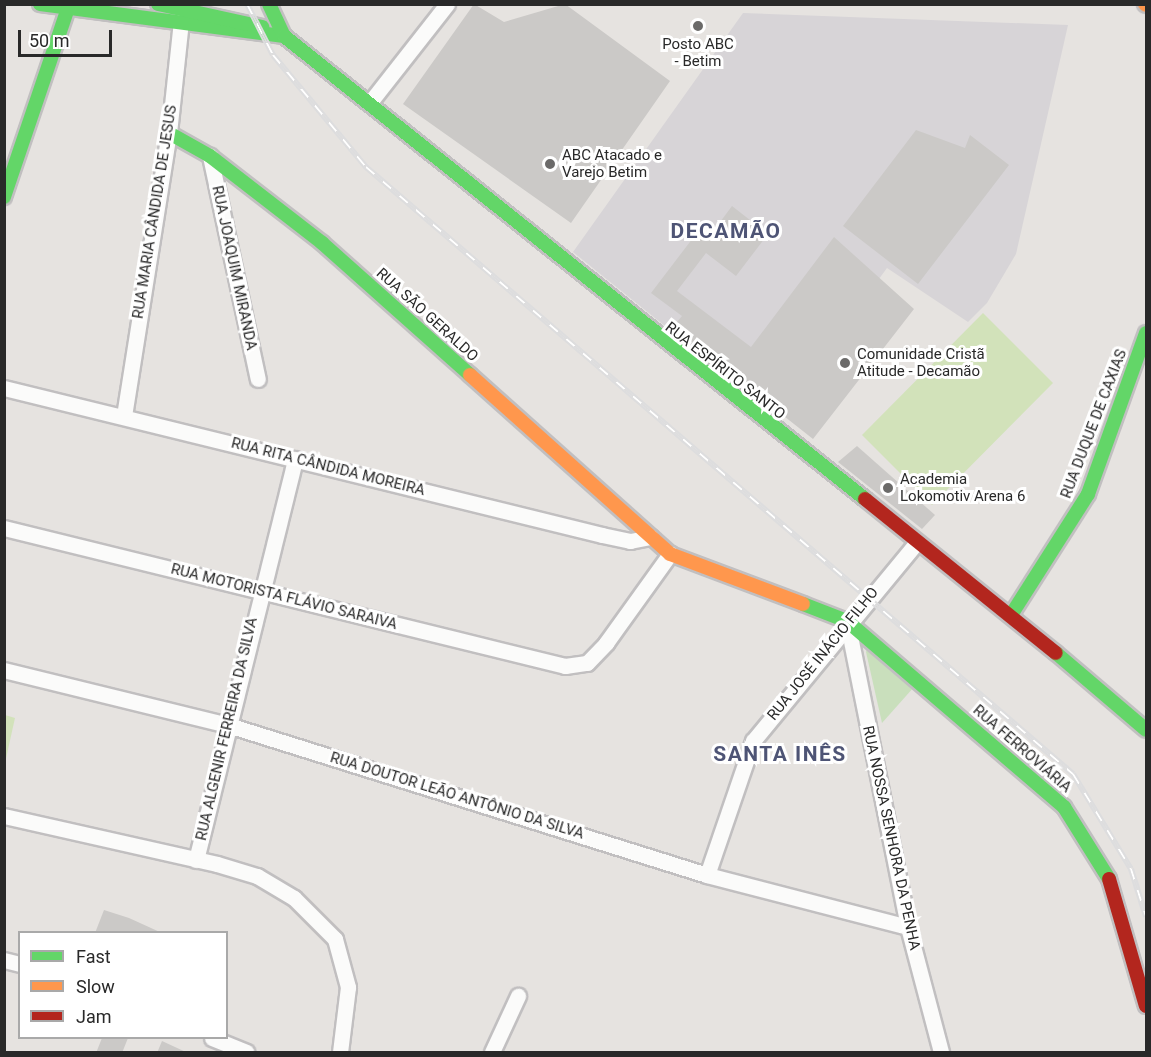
<!DOCTYPE html>
<meta charset="utf-8">
<style>
body{margin:0}
#map{position:relative;width:1151px;height:1057px;overflow:hidden;background:#e6e3e0;font-family:Roboto,sans-serif}
div>[style]{position:absolute}
.industrial>*{inset:0;background:#d7d4d7}
.green>*{inset:0;background:#c9dfbc}
.pitch>*{inset:0;background:#d2e2ba}
.building>*{inset:0;background:#cbc9c7}
.roads{filter:drop-shadow(2px 0 #c1bfc0) drop-shadow(-2px 0 #c1bfc0) drop-shadow(0 2px #c1bfc0) drop-shadow(0 -2px #c1bfc0)}
.street>*{height:15px;margin:-7.5px;padding:0 7.5px;transform-origin:7.5px;border-radius:7.5px;background:#fbfbfa}
.fast>*{height:14px;margin:-7px;padding:0 7px;transform-origin:7px;border-radius:7px;background:#63d668}
.slow>*{height:14px;margin:-7px;padding:0 7px;transform-origin:7px;border-radius:7px;background:#ff974d}
.jam>*{height:14px;margin:-7px;padding:0 7px;transform-origin:7px;border-radius:7px;background:#b3261e}
.rail>*{height:6px;margin-top:-3px;transform-origin:0;background:repeating-linear-gradient(90deg,#fff 0 11px,#ddddde 0 22px);box-sizing:border-box;border-block:2px solid #ddddde}
.dots>*{width:16px;height:16px;translate:-50% -50%;box-sizing:border-box;border:3px solid #fff;border-radius:50%}
span{translate:-50% -50%;white-space:nowrap;text-align:center;line-height:1.15;-webkit-text-stroke:6px #fff;paint-order:stroke}
.poi-label{font-size:15px;color:#292929}
.left{translate:0 -50%;text-align:left}
.street-label{font-size:15px;color:#292929}
.district-label{font-size:21px;color:#4e5475;font-weight:700;letter-spacing:1.5px}
.frame{position:absolute;inset:0;border:6px solid #292929;pointer-events:none}
.legend{position:absolute;left:18px;top:931px;width:210px;height:108px;box-sizing:border-box;background:#fff;border:2px solid #a9a9a9;margin:0;padding:8px 10px;list-style:none;font-size:18px;color:#292929}
.legend li{display:flex;align-items:center;gap:12px;height:30px}
.legend b{width:30px;border:2px solid #a9a9a9}
.scale{position:absolute;left:18px;top:30px;width:94px;height:27px;box-sizing:border-box;border:3px solid #292929;border-top:0;padding-left:8px;font-size:18px;line-height:21px;white-space:nowrap;color:#292929;-webkit-text-stroke:4px #fff;paint-order:stroke}
</style>
<div id="map">
<div class="industrial">
<div style="clip-path:polygon(743px 13px,1068px 25px,1016px 254px,987px 303px,968px 322px,887px 268px,778px 417px,573px 252px)"></div>
</div>
<div class="green">
<div style="clip-path:polygon(867px 649px,914px 687px,882px 723px,866px 652px)"></div>
</div>
<div class="pitch">
<div style="clip-path:polygon(983px 313px,1053px 383px,932px 505px,862px 435px)"></div>
<div style="clip-path:polygon(5px 715px,15px 718px,5px 763px,4px 715px)"></div>
</div>
<div class="building">
<div style="clip-path:polygon(474px 4px,504px 22px,565px 4px,670px 81px,571px 223px,403px 104px)"></div>
<div style="clip-path:polygon(916px 130px,965px 148px,970px 135px,1009px 165px,918px 284px,843px 226px)"></div>
<div style="clip-path:polygon(732px 206px,768px 234px,736px 276px,706px 253px,677px 291px,751px 347px,834px 237px,914px 309px,813px 439px,672px 328px,682px 316px,651px 293px,699px 230px,709px 237px)"></div>
<div style="clip-path:polygon(857px 446px,935px 515px,922px 529px,838px 462px)"></div>
<div style="clip-path:polygon(104px 910px,129px 918px,162px 933px,95px 933px)"></div>
<div style="clip-path:polygon(102px 1038px,128px 1038px,122px 1053px,96px 1053px)"></div>
<div style="clip-path:polygon(162px 1041px,188px 1053px,157px 1053px)"></div>
</div>
<div class="roads">
<div class="street">
<div style="left:371px;top:101px;width:123px;rotate:-51.9deg"></div>
<div style="left:210px;top:156px;width:228px;rotate:77.9deg"></div>
<div style="left:4px;top:388px;width:616px;rotate:13.81deg"></div>
<div style="left:602px;top:535px;width:29px;rotate:12deg"></div>
<div style="left:630px;top:541px;width:21px;rotate:-11deg"></div>
<div style="left:124px;top:416px;width:287px;rotate:-81deg"></div>
<div style="left:169px;top:133px;width:122px;rotate:-83.9deg"></div>
<div style="left:4px;top:528px;width:578px;rotate:13.82deg"></div>
<div style="left:565px;top:666px;width:22px;rotate:-8deg"></div>
<div style="left:587px;top:663px;width:28px;rotate:-46deg"></div>
<div style="left:606px;top:643px;width:110px;rotate:-54.3deg"></div>
<div style="left:847px;top:621px;width:312px;rotate:78.7deg"></div>
<div style="left:908px;top:927px;width:129px;rotate:75.2deg"></div>
<div style="left:4px;top:670px;width:231px;rotate:13.8deg"></div>
<div style="left:228px;top:725px;width:502px;rotate:17.39deg"></div>
<div style="left:707px;top:875px;width:208px;rotate:14.5deg"></div>
<div style="left:4px;top:816px;width:218px;rotate:12.7deg"></div>
<div style="left:217px;top:864px;width:42px;rotate:16.7deg"></div>
<div style="left:257px;top:876px;width:43px;rotate:30.7deg"></div>
<div style="left:294px;top:898px;width:58px;rotate:45deg"></div>
<div style="left:335px;top:939px;width:50px;rotate:74.8deg"></div>
<div style="left:348px;top:987px;width:65px;rotate:97deg"></div>
<div style="left:196px;top:860px;width:413px;rotate:-76.1deg"></div>
<div style="left:707px;top:875px;width:142px;rotate:-71.1deg"></div>
<div style="left:753px;top:741px;width:256px;rotate:-50.5deg"></div>
<div style="left:4px;top:960px;width:16px;rotate:14deg"></div>
<div style="left:212px;top:1038px;width:37px;rotate:22deg"></div>
<div style="left:492px;top:1052px;width:62px;rotate:-65.1deg"></div>
</div>
<div class="fast">
<div style="left:40px;top:4px;width:246px;rotate:7.5deg"></div>
<div style="left:158px;top:4px;width:107px;rotate:12.5deg"></div>
<div style="left:269px;top:4px;width:35px;rotate:65deg"></div>
<div style="left:284px;top:36px;width:743px;rotate:38.55deg"></div>
<div style="left:169px;top:133px;width:47px;rotate:29.3deg"></div>
<div style="left:210px;top:156px;width:142px;rotate:37.8deg"></div>
<div style="left:322px;top:243px;width:198px;rotate:41.7deg"></div>
<div style="left:4px;top:197px;width:200px;rotate:-71.3deg"></div>
<div style="left:803px;top:604px;width:47px;rotate:21.1deg"></div>
<div style="left:847px;top:621px;width:286px;rotate:40.6deg"></div>
<div style="left:1064px;top:807px;width:85px;rotate:58deg"></div>
<div style="left:1011px;top:615px;width:143px;rotate:-57.5deg"></div>
<div style="left:1088px;top:494px;width:171px;rotate:-70.2deg"></div>
<div style="left:1056px;top:653px;width:118px;rotate:40.5deg"></div>
</div>
<div class="slow">
<div style="left:1145px;top:4px;width:1px;rotate:45deg"></div>
<div style="left:470px;top:375px;width:268px;rotate:41.8deg"></div>
<div style="left:670px;top:554px;width:142px;rotate:20.6deg"></div>
</div>
<div class="jam">
<div style="left:865px;top:499px;width:245px;rotate:38.9deg"></div>
<div style="left:1109px;top:879px;width:132px;rotate:73.8deg"></div>
</div>
</div>
<div class="rail">
<div style="left:247px;top:4px;width:57px;rotate:63deg"></div>
<div style="left:273px;top:55px;width:146px;rotate:50.3deg"></div>
<div style="left:366px;top:167px;width:932px;rotate:40.65deg"></div>
<div style="left:1073px;top:774px;width:111px;rotate:58.6deg"></div>
<div style="left:1131px;top:869px;width:50px;rotate:72.6deg"></div>
</div>
<div class="dots">
<div style="left:698px;top:26px;background:#6b6a69"></div>
<div style="left:550px;top:164px;background:#6b6a69"></div>
<div style="left:845px;top:363px;background:#6b6a69"></div>
<div style="left:888px;top:488px;background:#6b6a69"></div>
</div>
<div class="poi-label">
<span style="left:698px;top:53px">Posto ABC<br>- Betim</span>
<span class="left" style="left:562px;top:164px">ABC Atacado e<br>Varejo Betim</span>
<span class="left" style="left:857px;top:363px">Comunidade Cristã<br>Atitude - Decamão</span>
<span class="left" style="left:900px;top:488px">Academia<br>Lokomotiv Arena 6</span>
</div>
<div class="street-label">
<span style="left:155px;top:212px;rotate:-81deg">RUA MARIA CÂNDIDA DE JESUS</span>
<span style="left:234px;top:268px;rotate:78deg">RUA JOAQUIM MIRANDA</span>
<span style="left:427px;top:315px;rotate:42deg">RUA SÃO GERALDO</span>
<span style="left:725px;top:371px;rotate:38deg">RUA ESPÍRITO SANTO</span>
<span style="left:1094px;top:424px;rotate:-69deg">RUA DUQUE DE CAXIAS</span>
<span style="left:328px;top:467px;rotate:14deg">RUA RITA CÂNDIDA MOREIRA</span>
<span style="left:284px;top:597px;rotate:14deg">RUA MOTORISTA FLÁVIO SARAIVA</span>
<span style="left:823px;top:654px;rotate:-51deg">RUA JOSÉ INÁCIO FILHO</span>
<span style="left:227px;top:729px;rotate:-77deg">RUA ALGENIR FERREIRA DA SILVA</span>
<span style="left:1022px;top:749px;rotate:41deg">RUA FERROVIÁRIA</span>
<span style="left:457px;top:796px;rotate:17deg">RUA DOUTOR LEÃO ANTÔNIO DA SILVA</span>
<span style="left:891px;top:838px;rotate:78deg">RUA NOSSA SENHORA DA PENHA</span>
</div>
<div class="district-label">
<span style="left:726px;top:231px">DECAMÃO</span>
<span style="left:780px;top:754px">SANTA INÊS</span>
</div>
<div class="frame"></div>
<ul class="legend">
<li><b style="height:8px;background:#63d668"></b>Fast</li>
<li><b style="height:8px;background:#ff974d"></b>Slow</li>
<li><b style="height:8px;background:#b3261e"></b>Jam</li>
</ul>
<div class="scale">50 m</div>
</div>
